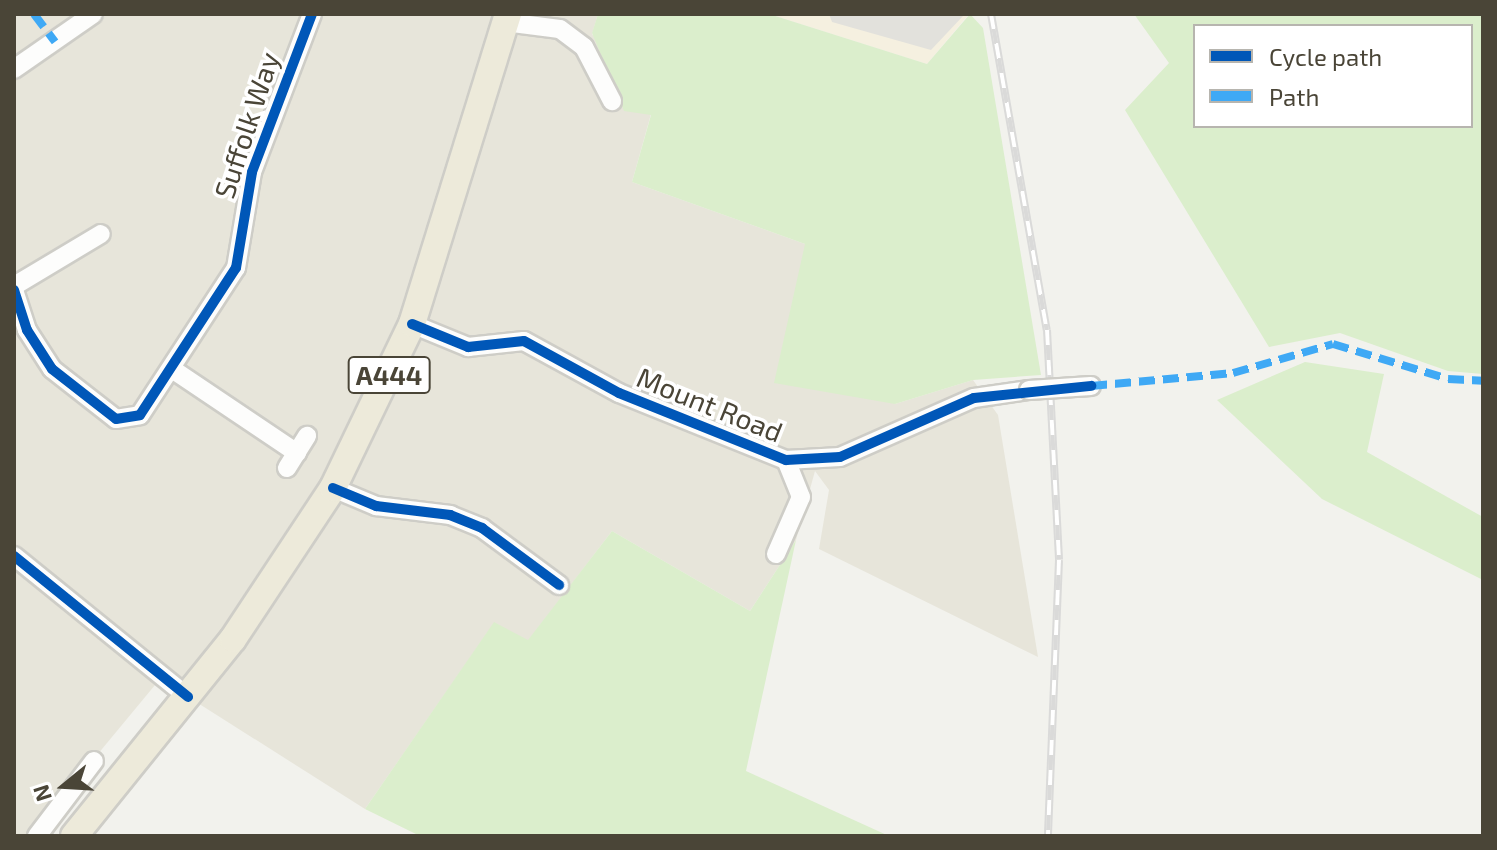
<!DOCTYPE html>
<style>
body{margin:0}
#map{position:relative;width:1497px;height:850px;overflow:hidden;background:#f2f2ed;font-family:"Exo 2",sans-serif}
div>[style]{position:absolute}
.residential>*{inset:0;background:#e7e5da}
.commercial>*{inset:0;background:#f5f0e0}
.green>*{inset:0;background:#dbeecc}
.parking>*{inset:0;background:#e2e1dc}
.roads{filter:drop-shadow(2px 0 #cecdc7) drop-shadow(-2px 0 #cecdc7) drop-shadow(0 2px #cecdc7) drop-shadow(0 -2px #cecdc7)}
.minor>*{height:18px;margin:-9px;padding:0 9px;transform-origin:9px;border-radius:9px;background:#fdfdfc}
.highway>*{height:26px;margin:-13px;padding:0 13px;transform-origin:13px;border-radius:13px;background:#edeada}
.rail>*{height:8px;margin-top:-4px;transform-origin:0;background:repeating-linear-gradient(90deg,#fff 0 15px,#dadad9 0 30px);box-sizing:border-box;border-block:2px solid #dadad9}
.bridges{filter:drop-shadow(2px 0 #cecdc7) drop-shadow(-2px 0 #cecdc7) drop-shadow(0 2px #cecdc7) drop-shadow(0 -2px #cecdc7)}
.minor-bridge>*{height:18px;margin:-9px;padding:0 9px;transform-origin:9px;border-radius:9px;background:#fdfdfc}
.quiet>*{height:8px;margin-top:-4px;transform-origin:0;background:repeating-linear-gradient(90deg,#3fa9f5 0 16px,transparent 0 24px)}
.cycleway>*{height:10px;margin:-5px;padding:0 5px;transform-origin:5px;border-radius:5px;background:#0057b8}
span{translate:-50% -50%;white-space:nowrap;text-align:center;line-height:1.15;-webkit-text-stroke:7px #fff;paint-order:stroke}
.shield-label span{padding:2px 6px;background:#fff;border:2px solid;border-radius:6px;-webkit-text-stroke-width:0}
.shield-label{font-size:26px;color:#4a4537;font-weight:700}
.street-label{font-size:28px;color:#4a4537}
.frame{position:absolute;inset:0;border:16px solid #4a4537;pointer-events:none}
.legend{position:absolute;left:1193px;top:24px;width:280px;height:104px;box-sizing:border-box;background:#fff;border:2px solid #b7b5af;margin:0;padding:10px 14px;list-style:none;font-size:24px;color:#4a4537}
.legend li{display:flex;align-items:center;gap:16px;height:40px}
.legend b{width:40px;border:2px solid #b7b5af}
.north{position:absolute;left:24px;top:746px;width:80px;height:80px;-webkit-text-stroke:6px #fff;paint-order:stroke;rotate:252deg;font-size:22px;font-weight:700;line-height:32px;text-align:center;color:#4a4537}
.north::after{content:'';display:block;margin:auto;width:28px;height:36px;background:#4a4537;clip-path:polygon(50% 0,100% 100%,50% 72%,0 100%)}
</style>
<div id="map">
<div class="residential">
<div style="clip-path:polygon(14px 14px,598px 14px,592px 34px,651px 114px,632px 182px,805px 244px,895px 404px,973px 380px,998px 415px,1038px 657px,819px 549px,829px 490px,815px 471px,796px 540px,750px 611px,612px 531px,528px 641px,494px 623px,365px 809px,160px 679px,30px 836px,14px 836px)"></div>
</div>
<div class="commercial">
<div style="clip-path:polygon(769px 14px,969px 14px,927px 64px)"></div>
</div>
<div class="green">
<div style="clip-path:polygon(598px 14px,769px 14px,927px 64px,970px 14px,983px 28px,1041px 375px,973px 380px,895px 404px,774px 383px,805px 244px,632px 182px,651px 115px,624px 111px,592px 33px)"></div>
<div style="clip-path:polygon(evenodd,1134px 14px,1483px 14px,1483px 374px,1448px 371px,1340px 333px,1269px 347px,1125px 110px,1169px 63px,1134px 14px,1471px 26px,1471px 126px,1195px 126px,1195px 26px,1471px 26px)"></div>
<div style="clip-path:polygon(1305px 362px,1384px 374px,1367px 452px,1483px 517px,1483px 580px,1322px 499px,1217px 400px)"></div>
<div style="clip-path:polygon(612px 531px,750px 611px,796px 540px,746px 771px,889px 836px,420px 836px,365px 809px,494px 622px,528px 640px)"></div>
</div>
<div class="parking">
<div style="clip-path:polygon(829px 14px,963px 14px,963px 16px,931px 50px,832px 22px)"></div>
</div>
<div class="roads">
<div class="minor">
<div style="left:505px;top:22px;width:55px;rotate:7.3deg"></div>
<div style="left:560px;top:29px;width:30px;rotate:37deg"></div>
<div style="left:584px;top:47px;width:61px;rotate:62.6deg"></div>
<div style="left:14px;top:69px;width:96px;rotate:-34.8deg"></div>
<div style="left:14px;top:286px;width:101px;rotate:-30.9deg"></div>
<div style="left:14px;top:290px;width:42px;rotate:72deg"></div>
<div style="left:27px;top:330px;width:46px;rotate:57.3deg"></div>
<div style="left:52px;top:369px;width:81px;rotate:38deg"></div>
<div style="left:116px;top:419px;width:24px;rotate:-9deg"></div>
<div style="left:140px;top:415px;width:176px;rotate:-56.9deg"></div>
<div style="left:236px;top:268px;width:97px;rotate:-80.5deg"></div>
<div style="left:252px;top:172px;width:169px;rotate:-69.2deg"></div>
<div style="left:412px;top:324px;width:61px;rotate:22.3deg"></div>
<div style="left:468px;top:347px;width:56px;rotate:-6.1deg"></div>
<div style="left:524px;top:341px;width:108px;rotate:28.7deg"></div>
<div style="left:619px;top:393px;width:180px;rotate:21.9deg"></div>
<div style="left:786px;top:460px;width:54px;rotate:-3.2deg"></div>
<div style="left:840px;top:457px;width:146px;rotate:-23.8deg"></div>
<div style="left:974px;top:398px;width:56px;rotate:-8.3deg"></div>
<div style="left:175px;top:371px;width:147px;rotate:33.9deg"></div>
<div style="left:287px;top:468px;width:38px;rotate:-58deg"></div>
<div style="left:333px;top:488px;width:47px;rotate:22.7deg"></div>
<div style="left:376px;top:506px;width:75px;rotate:6.9deg"></div>
<div style="left:450px;top:515px;width:35px;rotate:22deg"></div>
<div style="left:482px;top:528px;width:96px;rotate:36.5deg"></div>
<div style="left:776px;top:554px;width:62px;rotate:-66.3deg"></div>
<div style="left:801px;top:497px;width:40px;rotate:-112deg"></div>
<div style="left:14px;top:556px;width:224px;rotate:39deg"></div>
<div style="left:37px;top:836px;width:94px;rotate:-52.8deg"></div>
</div>
<div class="highway">
<div style="left:74px;top:836px;width:253px;rotate:-51.1deg"></div>
<div style="left:233px;top:639px;width:181px;rotate:-56.5deg"></div>
<div style="left:333px;top:488px;width:182px;rotate:-64.3deg"></div>
<div style="left:412px;top:324px;width:325px;rotate:-72.8deg"></div>
</div>
</div>
<div class="rail">
<div style="left:991px;top:14px;width:321px;rotate:80deg"></div>
<div style="left:1047px;top:330px;width:230px;rotate:87deg"></div>
<div style="left:1059px;top:560px;width:276px;rotate:92.3deg"></div>
</div>
<div class="bridges">
<div class="minor-bridge">
<div style="left:1029px;top:390px;width:62px;rotate:-3.7deg"></div>
</div>
</div>
<div class="quiet">
<div style="left:34px;top:14px;width:35px;rotate:53deg"></div>
<div style="left:1091px;top:386px;width:143px;rotate:-5.2deg"></div>
<div style="left:1233px;top:373px;width:104px;rotate:-16.2deg"></div>
<div style="left:1333px;top:344px;width:120px;rotate:16.9deg"></div>
<div style="left:1448px;top:379px;width:35px;rotate:3deg"></div>
</div>
<div class="cycleway">
<div style="left:14px;top:290px;width:42px;rotate:72deg"></div>
<div style="left:27px;top:330px;width:46px;rotate:57.3deg"></div>
<div style="left:52px;top:369px;width:81px;rotate:38deg"></div>
<div style="left:116px;top:419px;width:24px;rotate:-9deg"></div>
<div style="left:140px;top:415px;width:176px;rotate:-56.9deg"></div>
<div style="left:236px;top:268px;width:97px;rotate:-80.5deg"></div>
<div style="left:252px;top:172px;width:169px;rotate:-69.2deg"></div>
<div style="left:412px;top:324px;width:61px;rotate:22.3deg"></div>
<div style="left:468px;top:347px;width:56px;rotate:-6.1deg"></div>
<div style="left:524px;top:341px;width:108px;rotate:28.7deg"></div>
<div style="left:619px;top:393px;width:180px;rotate:21.9deg"></div>
<div style="left:786px;top:460px;width:54px;rotate:-3.2deg"></div>
<div style="left:840px;top:457px;width:146px;rotate:-23.8deg"></div>
<div style="left:974px;top:398px;width:118px;rotate:-5.9deg"></div>
<div style="left:333px;top:488px;width:47px;rotate:22.7deg"></div>
<div style="left:376px;top:506px;width:75px;rotate:6.9deg"></div>
<div style="left:450px;top:515px;width:35px;rotate:22deg"></div>
<div style="left:482px;top:528px;width:96px;rotate:36.5deg"></div>
<div style="left:14px;top:556px;width:224px;rotate:39deg"></div>
</div>
<div class="shield-label">
<span style="left:389px;top:375px">A444</span>
</div>
<div class="street-label">
<span style="left:246px;top:125px;rotate:-72deg">Suffolk Way</span>
<span style="left:710px;top:404px;rotate:22deg">Mount Road</span>
</div>
<div class="frame"></div>
<ul class="legend">
<li><b style="height:10px;background:#0057b8"></b>Cycle path</li>
<li><b style="height:10px;background:#3fa9f5"></b>Path</li>
</ul>
<div class="north">N</div>
</div>
